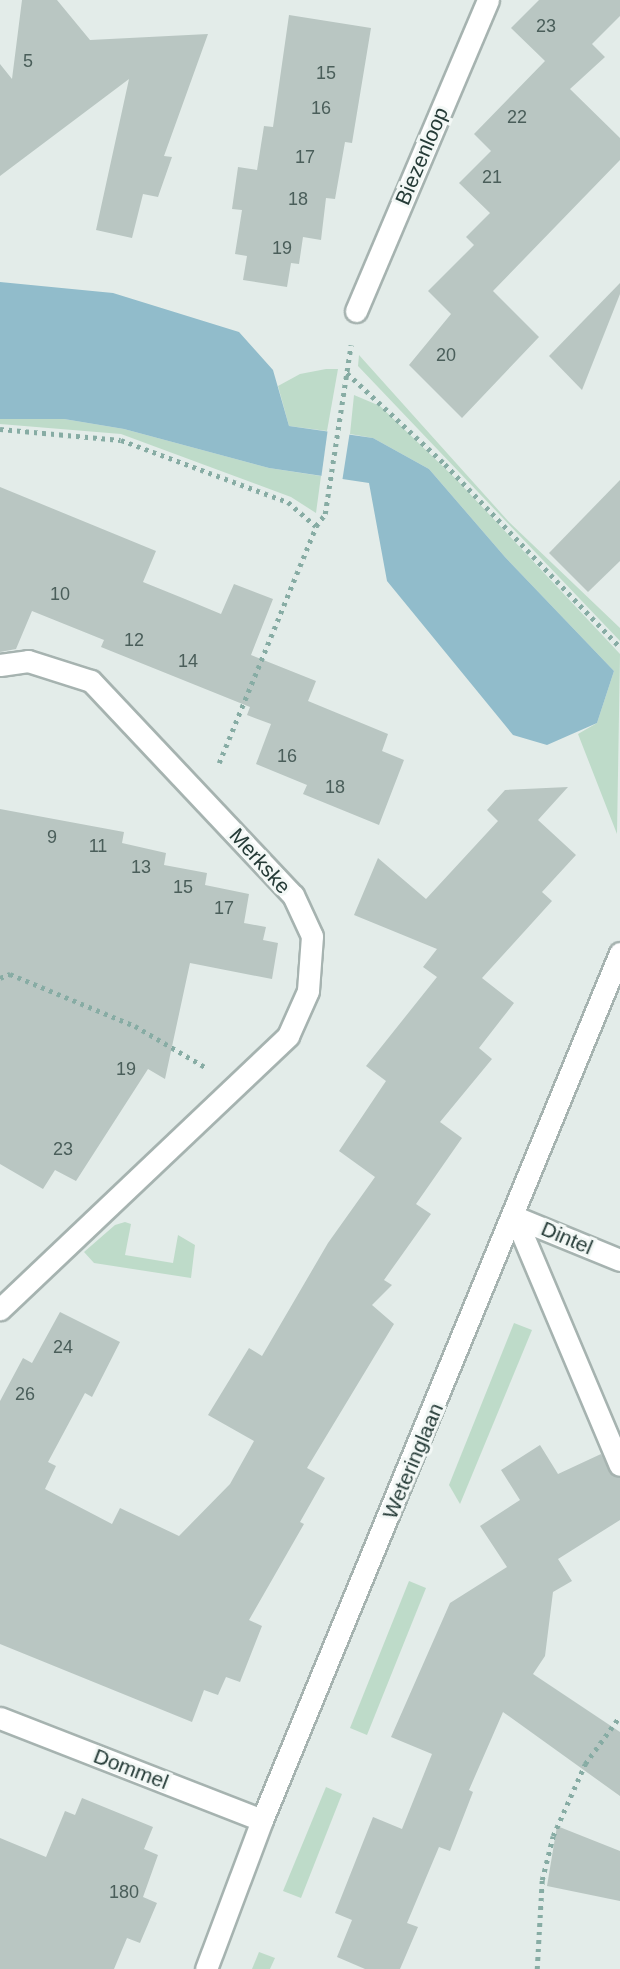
<!DOCTYPE html>
<style>
body{margin:0}
#map{position:relative;width:620px;height:1969px;overflow:hidden;background:#e3ece9;font-family:Arial,sans-serif}
div>[style]{position:absolute}
.green>*{inset:0;background:#bedbc9}
.water>*{inset:0;background:#91bccb}
.pier>*{inset:0;background:#e3ece9}
.building>*{inset:0;background:#b9c6c2}
.path>*{height:4.5px;margin-top:-2.25px;transform-origin:0;background:repeating-linear-gradient(90deg,#87aca4 0 3.5px,transparent 0 8.5px)}
.roads{filter:drop-shadow(2px 0 #a6b3b0) drop-shadow(-2px 0 #a6b3b0) drop-shadow(0 2px #a6b3b0) drop-shadow(0 -2px #a6b3b0)}
.service>*{height:21px;margin:-10.5px;padding:0 10.5px;transform-origin:10.5px;border-radius:10.5px;background:#fff}
.minor>*{height:21px;margin:-10.5px;padding:0 10.5px;transform-origin:10.5px;border-radius:10.5px;background:#fff}
span{translate:-50% -50%;white-space:nowrap;text-align:center;line-height:1.15;-webkit-text-stroke:6px #f3f8f6;paint-order:stroke}
.number-label{font-size:18px;color:#4a5e5a}
.number-label span{-webkit-text-stroke-width:0}
.street-label{font-size:21px;color:#253b37}
</style>
<div id="map">
<div class="green">
<div style="clip-path:polygon(359px 355px,509px 522px,620px 628px,620px 641px,358px 366px)"></div>
<div style="clip-path:polygon(326px 369px,338px 369px,327px 431px,289px 426px,278px 386px,300px 374px)"></div>
<div style="clip-path:polygon(354px 395px,380px 406px,456px 479px,620px 654px,617px 834px,578px 734px,597px 723px,614px 671px,505px 557px,429px 469px,373px 438px,350px 434px)"></div>
<div style="clip-path:polygon(0 419px,64px 419px,124px 429px,269px 468px,321px 476px,316px 513px,291px 497px,121px 434px,0 424px)"></div>
<div style="clip-path:polygon(125px 1222px,131px 1224px,125px 1255px,173px 1263px,178px 1235px,195px 1245px,191px 1278px,94px 1263px,84px 1252px,115px 1225px)"></div>
<div style="clip-path:polygon(514px 1323px,532px 1330px,460px 1504px,449px 1485px)"></div>
<div style="clip-path:polygon(409px 1581px,426px 1588px,367px 1735px,350px 1728px)"></div>
<div style="clip-path:polygon(326px 1787px,342px 1794px,301px 1898px,283px 1891px)"></div>
<div style="clip-path:polygon(259px 1952px,275px 1958px,270px 1969px,252px 1969px)"></div>
</div>
<div class="water">
<div style="clip-path:polygon(0 282px,113px 293px,239px 332px,273px 370px,289px 426px,373px 438px,429px 469px,505px 557px,614px 671px,597px 723px,547px 745px,513px 735px,387px 581px,369px 483px,269px 468px,124px 429px,64px 419px,0 419px)"></div>
</div>
<div class="pier">
<div style="clip-path:polygon(328px 428px,350px 431px,342px 482px,321px 479px)"></div>
</div>
<div class="building">
<div style="clip-path:polygon(22px 0,57px 0,90px 40px,208px 34px,164px 156px,172px 157px,158px 197px,143px 194px,132px 238px,96px 230px,129px 79px,0 176px,0 64px,12px 79px)"></div>
<div style="clip-path:polygon(539px 0,620px 0,620px 16px,592px 44px,605px 57px,570px 89px,620px 138px,620px 160px,493px 291px,539px 337px,462px 418px,409px 365px,451px 314px,428px 291px,474px 245px,466px 237px,490px 213px,459px 183px,491px 151px,474px 134px,545px 61px,511px 28px)"></div>
<div style="clip-path:polygon(289px 15px,371px 28px,352px 143px,345px 142px,335px 199px,326px 198px,321px 240px,303px 237px,299px 264px,291px 263px,287px 287px,243px 280px,247px 256px,235px 254px,242px 210px,232px 209px,238px 167px,257px 170px,264px 126px,273px 127px)"></div>
<div style="clip-path:polygon(620px 283px,620px 294px,582px 390px,549px 356px)"></div>
<div style="clip-path:polygon(620px 480px,620px 561px,588px 592px,549px 553px)"></div>
<div style="clip-path:polygon(0 487px,156px 551px,143px 582px,185px 599px,221px 614px,234px 584px,273px 599px,251px 655px,316px 681px,308px 701px,388px 734px,382px 751px,404px 760px,379px 825px,303px 794px,307px 785px,256px 764px,271px 724px,247px 715px,250px 707px,101px 647px,104px 640px,32px 611px,16px 649px,0 652px)"></div>
<div style="clip-path:polygon(568px 787px,538px 820px,576px 855px,542px 892px,552px 901px,482px 978px,514px 1003px,479px 1048px,492px 1059px,440px 1122px,462px 1138px,416px 1204px,431px 1214px,384px 1280px,392px 1285px,372px 1305px,394px 1324px,307px 1468px,325px 1478px,300px 1522px,304px 1524px,249px 1620px,262px 1626px,240px 1682px,226px 1677px,218px 1695px,204px 1690px,192px 1722px,0 1644px,0 1401px,23px 1358px,32px 1363px,60px 1312px,120px 1342px,92px 1397px,85px 1393px,48px 1462px,56px 1466px,45px 1489px,112px 1524px,120px 1508px,179px 1536px,230px 1484px,254px 1441px,208px 1415px,249px 1348px,262px 1356px,328px 1243px,375px 1177px,339px 1151px,386px 1081px,366px 1066px,437px 977px,423px 967px,437px 949px,354px 915px,378px 858px,426px 899px,498px 821px,487px 810px,505px 790px)"></div>
<div style="clip-path:polygon(0 809px,124px 832px,122px 843px,166px 853px,164px 865px,207px 873px,205px 885px,249px 894px,244px 923px,266px 927px,263px 940px,278px 943px,272px 979px,190px 963px,165px 1079px,148px 1069px,76px 1181px,55px 1170px,43px 1189px,0 1164px)"></div>
<div style="clip-path:polygon(540px 1445px,558px 1474px,601px 1454px,612px 1475px,620px 1478px,620px 1520px,558px 1559px,572px 1581px,553px 1592px,545px 1656px,533px 1674px,620px 1732px,620px 1796px,503px 1712px,469px 1790px,473px 1792px,450px 1851px,439px 1847px,407px 1923px,418px 1927px,400px 1969px,365px 1969px,337px 1957px,352px 1920px,335px 1913px,373px 1817px,402px 1829px,432px 1754px,391px 1737px,450px 1603px,507px 1567px,480px 1526px,520px 1500px,501px 1470px)"></div>
<div style="clip-path:polygon(82px 1798px,153px 1827px,144px 1849px,158px 1855px,143px 1897px,157px 1903px,140px 1943px,127px 1938px,114px 1969px,0 1969px,0 1838px,46px 1857px,65px 1811px,75px 1815px)"></div>
<div style="clip-path:polygon(557px 1826px,620px 1851px,620px 1901px,547px 1886px)"></div>
</div>
<div class="path">
<div style="left:347px;top:373px;width:134px;rotate:42.9deg"></div>
<div style="left:445px;top:464px;width:253px;rotate:46.3deg"></div>
<div style="left:0;top:429px;width:121px;rotate:5.2deg"></div>
<div style="left:121px;top:440px;width:178px;rotate:20.4deg"></div>
<div style="left:288px;top:502px;width:37px;rotate:41deg"></div>
<div style="left:219px;top:763px;width:256px;rotate:-67.7deg"></div>
<div style="left:316px;top:526px;width:15px;rotate:-53deg"></div>
<div style="left:325px;top:514px;width:171px;rotate:-81.3deg"></div>
<div style="left:0;top:978px;width:11px;rotate:-22deg"></div>
<div style="left:10px;top:974px;width:135px;rotate:22.6deg"></div>
<div style="left:135px;top:1026px;width:81px;rotate:30.4deg"></div>
<div style="left:537px;top:1969px;width:89px;rotate:-86.8deg"></div>
<div style="left:542px;top:1880px;width:45px;rotate:-76deg"></div>
<div style="left:553px;top:1836px;width:79px;rotate:-66deg"></div>
<div style="left:585px;top:1764px;width:59px;rotate:-53.9deg"></div>
</div>
<div class="roads">
<div class="service">
<div style="left:515px;top:1217px;width:269px;rotate:67.1deg"></div>
</div>
<div class="minor">
<div style="left:356px;top:311px;width:338px;rotate:-67deg"></div>
<div style="left:0;top:665px;width:28px;rotate:-8deg"></div>
<div style="left:28px;top:661px;width:66px;rotate:17.6deg"></div>
<div style="left:91px;top:681px;width:294px;rotate:46.7deg"></div>
<div style="left:293px;top:895px;width:45px;rotate:65.1deg"></div>
<div style="left:312px;top:936px;width:55px;rotate:94.2deg"></div>
<div style="left:308px;top:991px;width:49px;rotate:114deg"></div>
<div style="left:288px;top:1036px;width:397px;rotate:136.5deg"></div>
<div style="left:515px;top:1217px;width:113px;rotate:22.3deg"></div>
<div style="left:0;top:1718px;width:281px;rotate:21.3deg"></div>
<div style="left:206px;top:1969px;width:159px;rotate:-69.4deg"></div>
<div style="left:262px;top:1820px;width:938px;rotate:-67.56deg"></div>
</div>
</div>
<div class="number-label">
<span style="left:546px;top:26px">23</span>
<span style="left:28px;top:61px">5</span>
<span style="left:326px;top:73px">15</span>
<span style="left:321px;top:108px">16</span>
<span style="left:517px;top:117px">22</span>
<span style="left:305px;top:157px">17</span>
<span style="left:492px;top:177px">21</span>
<span style="left:298px;top:199px">18</span>
<span style="left:282px;top:248px">19</span>
<span style="left:446px;top:355px">20</span>
<span style="left:60px;top:594px">10</span>
<span style="left:134px;top:640px">12</span>
<span style="left:188px;top:661px">14</span>
<span style="left:287px;top:756px">16</span>
<span style="left:335px;top:787px">18</span>
<span style="left:52px;top:837px">9</span>
<span style="left:98px;top:846px">11</span>
<span style="left:141px;top:867px">13</span>
<span style="left:183px;top:887px">15</span>
<span style="left:224px;top:908px">17</span>
<span style="left:126px;top:1069px">19</span>
<span style="left:63px;top:1149px">23</span>
<span style="left:63px;top:1347px">24</span>
<span style="left:25px;top:1394px">26</span>
<span style="left:124px;top:1892px">180</span>
</div>
<div class="street-label">
<span style="left:422px;top:156px;rotate:-67deg">Biezenloop</span>
<span style="left:260px;top:861px;rotate:48deg">Merkske</span>
<span style="left:567px;top:1238px;rotate:23deg">Dintel</span>
<span style="left:413px;top:1461px;rotate:-67deg">Weteringlaan</span>
<span style="left:131px;top:1769px;rotate:21deg">Dommel</span>
</div>
</div>
